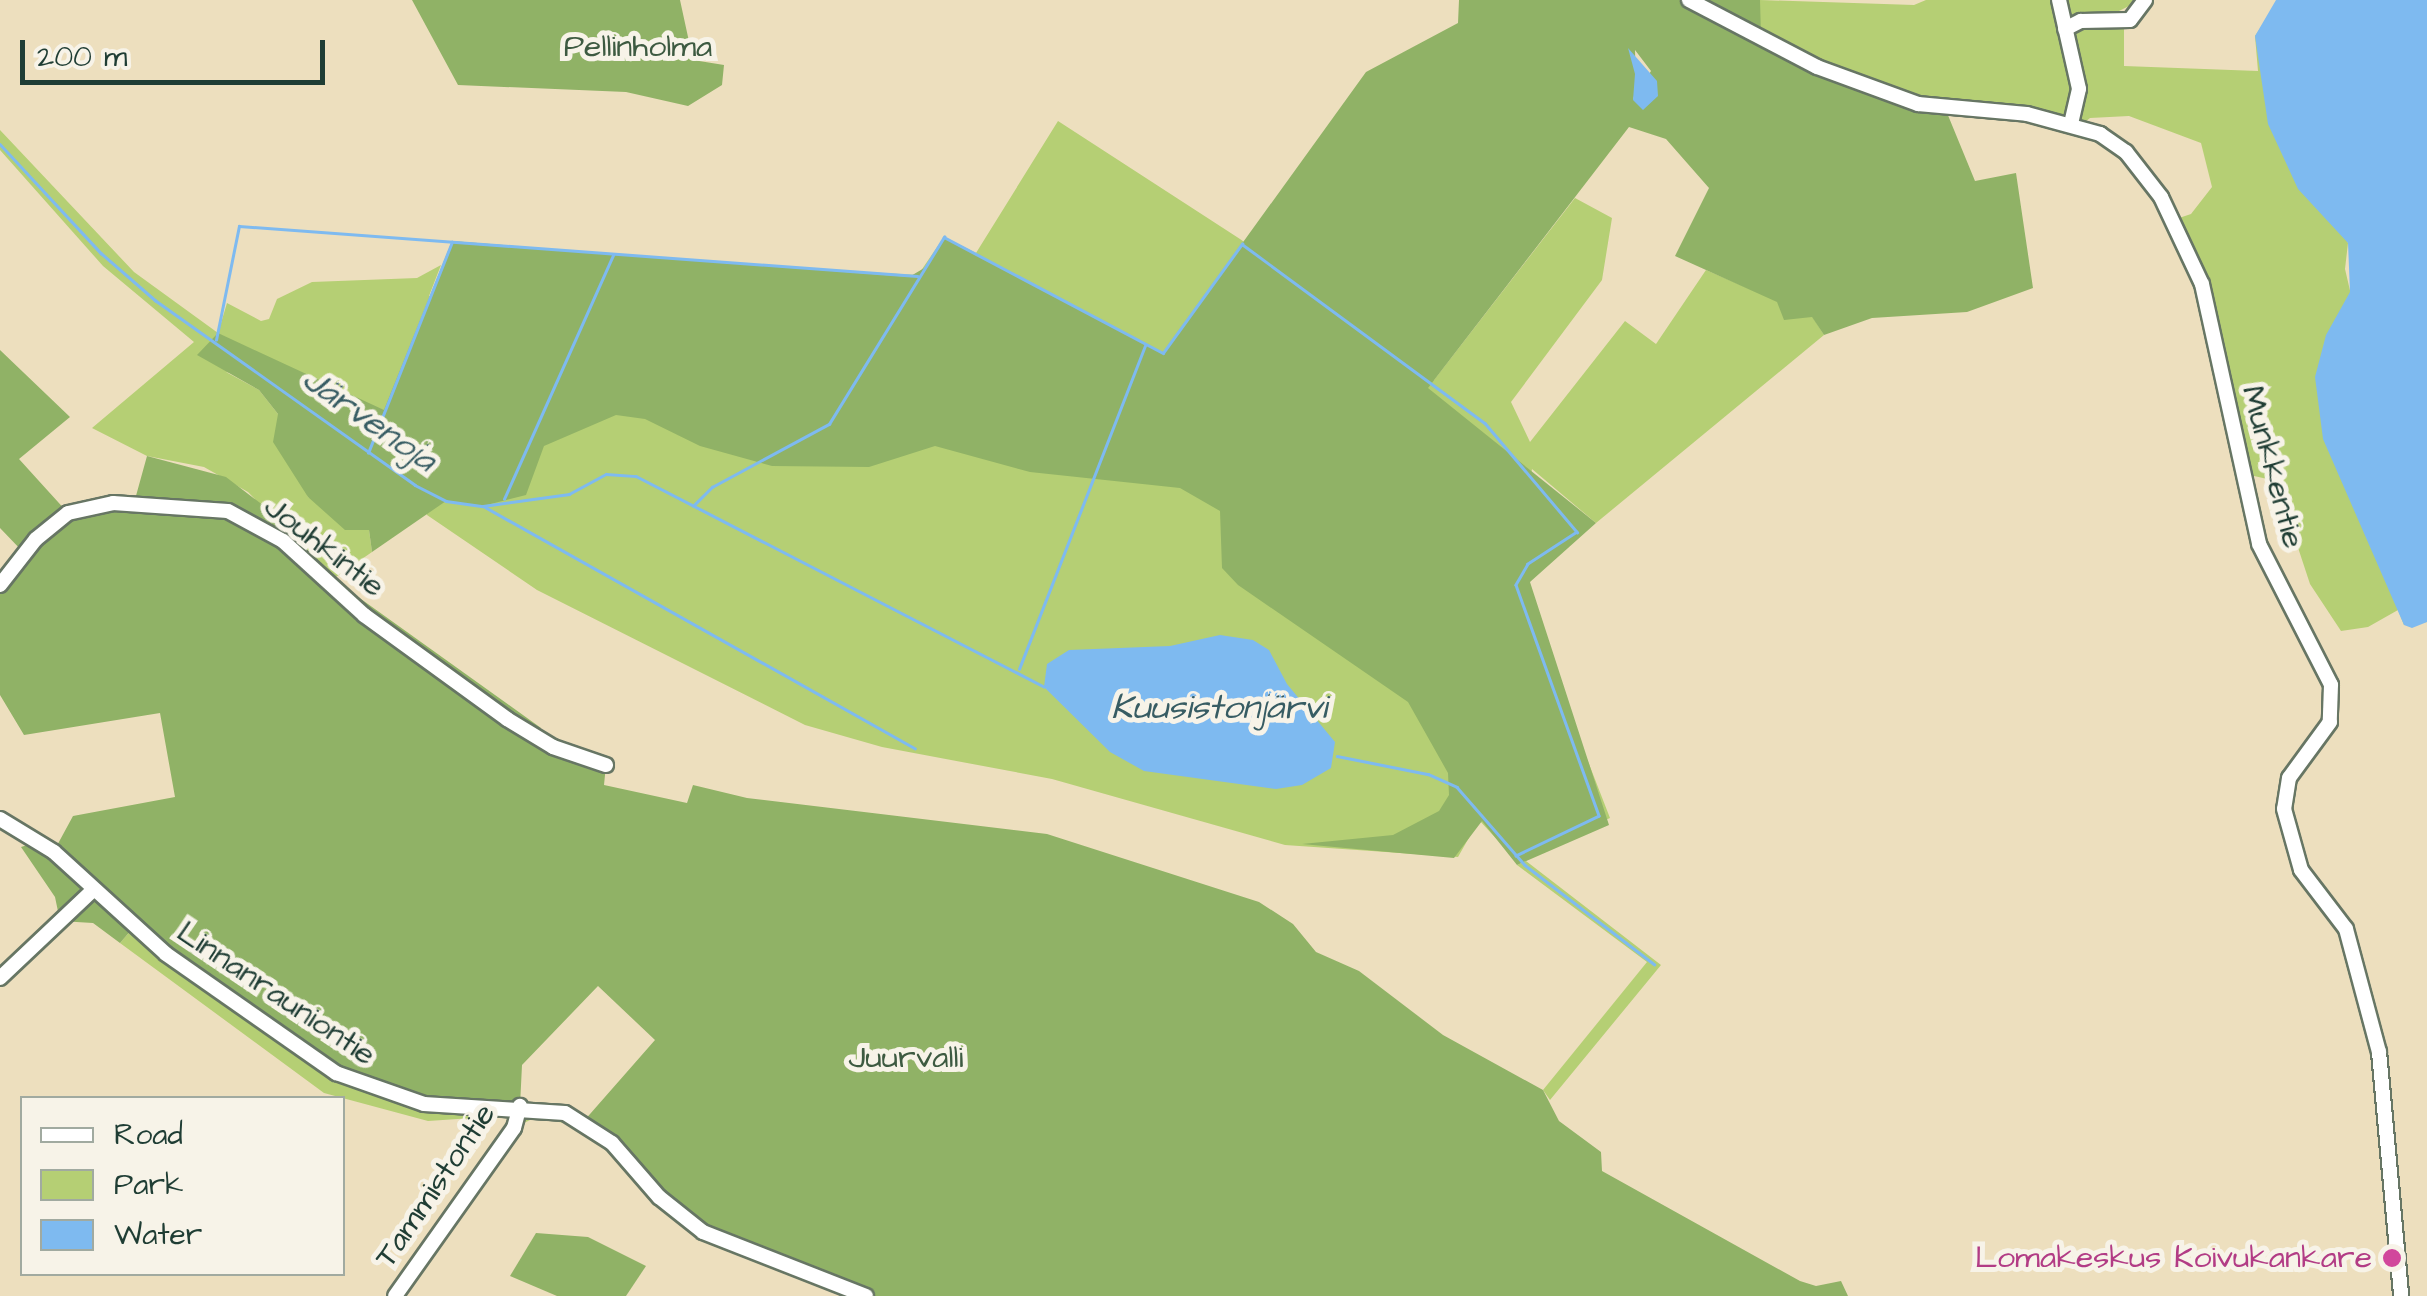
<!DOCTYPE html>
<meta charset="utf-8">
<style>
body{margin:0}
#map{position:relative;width:2427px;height:1296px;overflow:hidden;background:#eddfbe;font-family:"Architects Daughter",sans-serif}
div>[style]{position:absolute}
.green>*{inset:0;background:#b5cf74}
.forest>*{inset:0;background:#90b266}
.water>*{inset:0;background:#7ebaf0}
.stream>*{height:2.5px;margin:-1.25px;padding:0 1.25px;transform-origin:1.25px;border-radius:1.25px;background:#7ebaf0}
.roads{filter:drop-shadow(2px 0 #677664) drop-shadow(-2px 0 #677664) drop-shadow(0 2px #677664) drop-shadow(0 -2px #677664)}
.minor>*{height:14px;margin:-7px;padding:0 7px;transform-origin:7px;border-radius:7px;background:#fff}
.dots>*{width:28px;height:28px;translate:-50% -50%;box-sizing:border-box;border:5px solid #f7f3e8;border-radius:50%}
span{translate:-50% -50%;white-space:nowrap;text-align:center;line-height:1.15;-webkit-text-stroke:10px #f7f3e8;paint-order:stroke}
.park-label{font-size:32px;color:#3d5a41}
.street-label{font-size:32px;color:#1f3d34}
.hotel-label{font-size:32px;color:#b23c85}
.right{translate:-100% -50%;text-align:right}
.water-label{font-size:35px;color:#375c63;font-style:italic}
.legend{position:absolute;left:20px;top:1096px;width:325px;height:180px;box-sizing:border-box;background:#f7f3e8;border:2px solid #a1aaa0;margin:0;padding:12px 18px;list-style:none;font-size:30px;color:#1f3d34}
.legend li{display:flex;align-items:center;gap:20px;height:50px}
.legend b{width:50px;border:2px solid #a1aaa0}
.scale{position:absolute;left:20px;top:40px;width:305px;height:45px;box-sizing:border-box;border:5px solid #1f3d34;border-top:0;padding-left:12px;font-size:30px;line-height:35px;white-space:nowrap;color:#1f3d34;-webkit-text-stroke:8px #f7f3e8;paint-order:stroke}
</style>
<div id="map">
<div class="green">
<div style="clip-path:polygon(1760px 0,1914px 5px,1926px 0,2141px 0,2099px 21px,2124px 28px,2124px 66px,2258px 71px,2255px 36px,2267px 18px,2348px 243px,2345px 269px,2427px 622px,2404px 625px,2398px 610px,2368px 627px,2341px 631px,2310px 584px,2276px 481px,2241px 473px,2206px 302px,2173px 220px,2191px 214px,2212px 187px,2201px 143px,2129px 116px,2090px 118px,2079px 127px,1918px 104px,1760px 35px)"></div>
<div style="clip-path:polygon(1058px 121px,1240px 239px,1434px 380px,1575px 198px,1612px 218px,1602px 280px,1511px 402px,1530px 442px,1625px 321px,1656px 344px,1706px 270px,1812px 316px,1824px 335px,1596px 523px,1532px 469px,1516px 576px,1610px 818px,1515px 859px,1479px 820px,1458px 857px,1285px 845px,1052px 779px,882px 747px,805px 725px,537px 590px,427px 515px,383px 410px,226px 372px,259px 390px,278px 414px,308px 497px,369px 530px,372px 552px,333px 579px,248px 492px,204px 467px,147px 456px,92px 428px,194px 342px,103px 266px,0 150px,0 130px,134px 272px,218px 333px,227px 303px,261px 321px,269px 319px,277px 299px,312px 282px,417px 278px,441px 265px,429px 296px,778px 267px,918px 275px,944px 237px,976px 253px)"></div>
<div style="clip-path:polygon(1526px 861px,1661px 965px,1550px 1100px,1543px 1090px,1647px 962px,1517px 865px)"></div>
<div style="clip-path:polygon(134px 927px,307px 1054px,574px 1117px,568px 1124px,536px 1117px,514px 1128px,519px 1115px,428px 1121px,324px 1093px,120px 943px)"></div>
</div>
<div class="forest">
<div style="clip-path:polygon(412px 0,680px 0,693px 60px,724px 65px,722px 85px,688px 106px,626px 92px,458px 85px)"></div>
<div style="clip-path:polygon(evenodd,1459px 0,1760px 0,1761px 35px,1801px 59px,1945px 108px,1975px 181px,2016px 173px,2033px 288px,1967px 312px,1872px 318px,1824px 335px,1812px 317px,1784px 320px,1777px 302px,1675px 256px,1709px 188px,1666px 139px,1629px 127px,1428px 388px,1596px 523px,1530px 582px,1609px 825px,1517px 865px,1482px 821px,1454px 858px,1302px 844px,1393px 835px,1439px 811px,1449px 795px,1448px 773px,1408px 702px,1238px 585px,1222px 568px,1220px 511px,1180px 488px,1030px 472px,935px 446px,869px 467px,772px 466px,700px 446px,645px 419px,616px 415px,544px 446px,526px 495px,483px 506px,446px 501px,372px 552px,369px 530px,345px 530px,308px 497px,273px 442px,278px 414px,259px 390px,197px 355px,218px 333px,384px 410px,452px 241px,909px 277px,926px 267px,944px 237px,1163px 353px,1366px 72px,1458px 23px,1459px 0,1635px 50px,1651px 71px,1633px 100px,1636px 88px,1635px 50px)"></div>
<div style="clip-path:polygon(0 350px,70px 417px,19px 459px,68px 513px,134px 503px,147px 456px,226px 477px,264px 506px,333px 579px,541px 728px,531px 734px,606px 765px,604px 785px,687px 803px,693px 785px,747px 798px,1047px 834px,1259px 902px,1293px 924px,1316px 952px,1359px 971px,1443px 1035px,1543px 1090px,1559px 1121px,1601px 1152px,1602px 1171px,1800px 1281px,1816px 1286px,1841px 1281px,1848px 1296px,866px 1296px,703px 1232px,583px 1122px,655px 1040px,598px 986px,522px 1065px,520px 1106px,455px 1106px,364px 1088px,133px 928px,120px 943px,93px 923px,60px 921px,55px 897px,21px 847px,40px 841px,54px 851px,73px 816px,175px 797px,160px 713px,24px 735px,0 695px,0 585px,24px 553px,0 528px)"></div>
<div style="clip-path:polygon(536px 1233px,588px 1237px,646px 1266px,626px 1296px,557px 1296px,510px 1276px)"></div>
</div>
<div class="water">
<div style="clip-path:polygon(2276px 0,2427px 0,2427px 622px,2412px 628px,2404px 625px,2323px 439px,2315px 377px,2326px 335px,2350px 292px,2348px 243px,2298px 189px,2268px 124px,2255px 36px)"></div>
<div style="clip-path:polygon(1628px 48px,1657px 81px,1658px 96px,1643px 110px,1633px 100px,1635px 74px)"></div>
<div style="clip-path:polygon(1220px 635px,1253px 640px,1269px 650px,1287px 684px,1335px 742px,1331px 768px,1302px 785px,1276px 789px,1144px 771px,1110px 752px,1044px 687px,1047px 664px,1069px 650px,1170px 646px)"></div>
</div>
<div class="stream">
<div style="left:0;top:144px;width:149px;rotate:47.2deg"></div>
<div style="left:101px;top:253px;width:72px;rotate:41deg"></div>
<div style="left:155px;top:300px;width:319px;rotate:35.4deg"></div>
<div style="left:415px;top:485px;width:35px;rotate:27deg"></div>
<div style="left:446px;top:501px;width:37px;rotate:8deg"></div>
<div style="left:483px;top:506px;width:87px;rotate:-7.9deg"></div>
<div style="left:569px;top:494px;width:42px;rotate:-28.4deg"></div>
<div style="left:606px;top:474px;width:30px;rotate:4deg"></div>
<div style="left:636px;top:476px;width:459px;rotate:27.3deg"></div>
<div style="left:216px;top:340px;width:116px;rotate:-78.6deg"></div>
<div style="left:239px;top:226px;width:680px;rotate:4.22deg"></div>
<div style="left:368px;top:453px;width:227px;rotate:-68.3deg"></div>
<div style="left:504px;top:499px;width:267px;rotate:-65.9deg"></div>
<div style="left:693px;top:506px;width:27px;rotate:-45deg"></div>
<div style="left:712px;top:487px;width:133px;rotate:-28.3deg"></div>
<div style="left:829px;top:424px;width:220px;rotate:-58.4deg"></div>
<div style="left:944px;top:237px;width:248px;rotate:27.9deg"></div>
<div style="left:1163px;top:353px;width:135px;rotate:-54.1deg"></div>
<div style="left:1242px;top:244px;width:302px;rotate:36.4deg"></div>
<div style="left:1485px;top:423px;width:143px;rotate:49.8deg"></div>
<div style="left:1577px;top:532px;width:59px;rotate:146.9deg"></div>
<div style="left:1528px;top:564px;width:24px;rotate:120deg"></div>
<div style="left:1516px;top:585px;width:245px;rotate:70.2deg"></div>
<div style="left:1599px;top:816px;width:92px;rotate:154.3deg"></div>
<div style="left:485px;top:507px;width:493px;rotate:29.3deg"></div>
<div style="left:1019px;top:669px;width:347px;rotate:-68.7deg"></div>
<div style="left:1337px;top:756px;width:93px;rotate:11.2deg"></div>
<div style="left:1428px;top:774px;width:32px;rotate:24deg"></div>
<div style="left:1457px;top:787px;width:103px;rotate:48.9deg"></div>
<div style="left:1525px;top:865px;width:163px;rotate:37.5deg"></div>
</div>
<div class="roads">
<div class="minor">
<div style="left:1689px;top:0;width:144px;rotate:27.6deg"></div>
<div style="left:1817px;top:67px;width:108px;rotate:20.1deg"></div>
<div style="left:1918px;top:104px;width:109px;rotate:5.2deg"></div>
<div style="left:2027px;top:114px;width:76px;rotate:15.3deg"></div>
<div style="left:2100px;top:134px;width:32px;rotate:35deg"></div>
<div style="left:2126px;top:152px;width:57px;rotate:52.1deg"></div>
<div style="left:2161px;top:197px;width:96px;rotate:64.8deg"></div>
<div style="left:2202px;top:284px;width:266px;rotate:77.6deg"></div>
<div style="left:2259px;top:544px;width:158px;rotate:62.9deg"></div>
<div style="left:2331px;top:685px;width:37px;rotate:92deg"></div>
<div style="left:2330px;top:722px;width:69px;rotate:126.2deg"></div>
<div style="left:2289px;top:778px;width:31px;rotate:99deg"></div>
<div style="left:2284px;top:809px;width:63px;rotate:74.4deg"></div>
<div style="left:2301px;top:870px;width:74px;rotate:52.7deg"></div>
<div style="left:2346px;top:929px;width:127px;rotate:75deg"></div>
<div style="left:2379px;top:1052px;width:245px;rotate:84.8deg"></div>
<div style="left:2059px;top:0;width:91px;rotate:77.3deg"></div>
<div style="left:2079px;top:89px;width:36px;rotate:103deg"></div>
<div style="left:2065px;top:29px;width:18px;rotate:-27deg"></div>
<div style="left:2081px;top:21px;width:49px;rotate:-1.2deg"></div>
<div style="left:2130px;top:20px;width:25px;rotate:-53deg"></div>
<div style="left:0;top:585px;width:58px;rotate:-52deg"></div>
<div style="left:36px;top:539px;width:41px;rotate:-39.1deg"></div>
<div style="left:68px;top:513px;width:46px;rotate:-12.5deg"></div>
<div style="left:113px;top:503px;width:115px;rotate:4deg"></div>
<div style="left:228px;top:511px;width:63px;rotate:28.6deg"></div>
<div style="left:283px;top:541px;width:110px;rotate:42.4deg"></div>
<div style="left:364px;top:615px;width:177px;rotate:36deg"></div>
<div style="left:507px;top:719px;width:54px;rotate:31.3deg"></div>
<div style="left:553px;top:747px;width:56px;rotate:18.8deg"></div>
<div style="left:0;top:819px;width:63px;rotate:31.4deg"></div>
<div style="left:54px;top:852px;width:151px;rotate:42.3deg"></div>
<div style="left:166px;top:954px;width:208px;rotate:35deg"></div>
<div style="left:336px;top:1073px;width:93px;rotate:19.4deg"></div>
<div style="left:424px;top:1104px;width:141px;rotate:3.7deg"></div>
<div style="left:565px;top:1113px;width:56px;rotate:32.6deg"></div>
<div style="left:612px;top:1143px;width:72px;rotate:49deg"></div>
<div style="left:659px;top:1197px;width:56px;rotate:38.5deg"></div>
<div style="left:703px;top:1232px;width:175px;rotate:21.4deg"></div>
<div style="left:0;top:978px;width:127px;rotate:-43.4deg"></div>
<div style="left:395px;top:1296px;width:206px;rotate:-54.7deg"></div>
<div style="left:514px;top:1128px;width:23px;rotate:-75deg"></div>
</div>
</div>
<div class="dots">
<div style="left:2392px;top:1258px;background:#d1479c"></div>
</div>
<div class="park-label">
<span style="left:638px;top:47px">Pellinholma</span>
<span style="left:906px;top:1058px">Juurvalli</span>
</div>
<div class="street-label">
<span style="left:2272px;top:467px;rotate:75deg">Munkkentie</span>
<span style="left:324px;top:547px;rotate:38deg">Jouhkintie</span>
<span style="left:276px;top:994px;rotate:34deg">Linnanrauniontie</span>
<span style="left:436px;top:1186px;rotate:-56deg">Tammistontie</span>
</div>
<div class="hotel-label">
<span class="right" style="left:2372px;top:1258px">Lomakeskus Koivukankare</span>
</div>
<div class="water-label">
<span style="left:369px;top:420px;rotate:35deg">Järvenoja</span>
<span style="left:1219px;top:708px">Kuusistonjärvi</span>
</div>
<ul class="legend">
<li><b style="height:12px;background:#fff"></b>Road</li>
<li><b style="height:28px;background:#b5cf74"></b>Park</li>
<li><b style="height:28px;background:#7ebaf0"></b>Water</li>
</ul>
<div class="scale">200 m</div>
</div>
